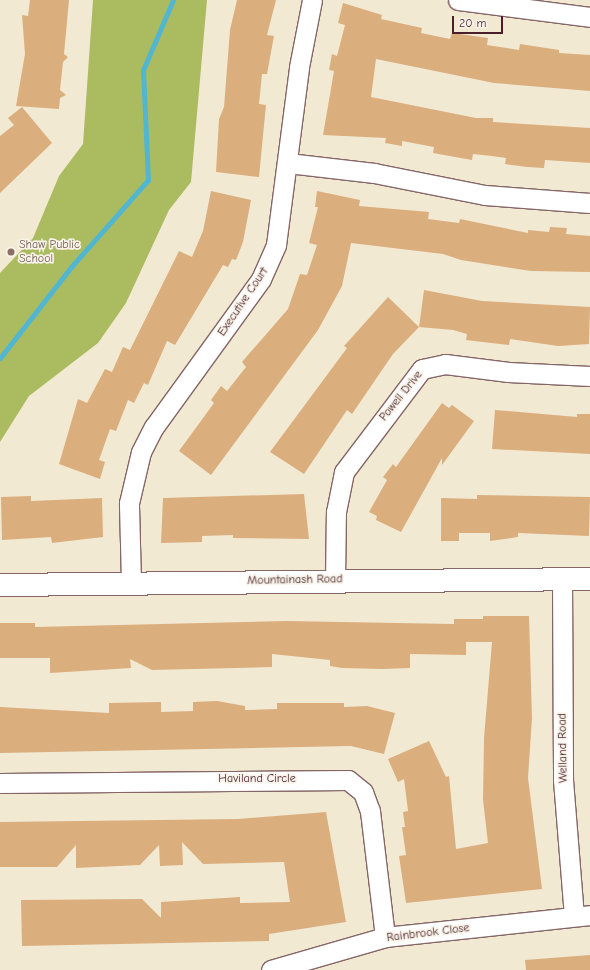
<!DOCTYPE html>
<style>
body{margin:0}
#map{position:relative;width:590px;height:970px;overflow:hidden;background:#f2e9d3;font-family:"Comic Neue",sans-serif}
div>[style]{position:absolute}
.green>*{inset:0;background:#abbc60}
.stream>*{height:5px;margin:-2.5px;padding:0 2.5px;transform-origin:2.5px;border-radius:2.5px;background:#52b6d1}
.building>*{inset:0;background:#dbae7e}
.roads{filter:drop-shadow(1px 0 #856666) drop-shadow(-1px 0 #856666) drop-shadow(0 1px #856666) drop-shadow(0 -1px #856666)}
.street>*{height:19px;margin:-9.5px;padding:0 9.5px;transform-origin:9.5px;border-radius:9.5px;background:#fff}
.secondary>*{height:22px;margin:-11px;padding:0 11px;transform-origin:11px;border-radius:11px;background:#fff}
.dots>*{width:11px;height:11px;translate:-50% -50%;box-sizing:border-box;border:2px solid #f7f3e8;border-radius:50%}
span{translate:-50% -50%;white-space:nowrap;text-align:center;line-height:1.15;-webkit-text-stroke:3.5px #f7f3e8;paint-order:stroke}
.education-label{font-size:12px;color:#785e54}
.left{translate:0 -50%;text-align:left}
.street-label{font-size:12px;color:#4a1f2b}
.scale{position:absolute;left:452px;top:16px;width:51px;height:18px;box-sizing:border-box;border:2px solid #4a1f2b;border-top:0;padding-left:5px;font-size:12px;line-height:14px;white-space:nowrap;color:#4a1f2b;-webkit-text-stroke:3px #f7f3e8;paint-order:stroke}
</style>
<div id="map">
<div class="green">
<div style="clip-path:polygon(93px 0,207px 0,191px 182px,169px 210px,126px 303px,98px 343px,29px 396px,0 442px,0 273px,33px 238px,59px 176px,83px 144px)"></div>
</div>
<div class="stream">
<div style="left:0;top:358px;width:115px;rotate:-52deg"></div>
<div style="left:71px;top:267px;width:116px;rotate:-48.5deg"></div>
<div style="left:148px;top:180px;width:110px;rotate:-92.6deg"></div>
<div style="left:143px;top:70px;width:76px;rotate:-66.8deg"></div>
</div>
<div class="building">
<div style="clip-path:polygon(30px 0,69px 0,64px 54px,68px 57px,63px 62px,60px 90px,66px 95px,60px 98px,59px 109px,16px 106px,25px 54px,22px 15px,28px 16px)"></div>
<div style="clip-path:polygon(237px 0,276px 0,267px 35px,274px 36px,271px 52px,267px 74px,262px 74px,259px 104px,266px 105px,259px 177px,216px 172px,219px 119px,224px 107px,230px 30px)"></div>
<div style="clip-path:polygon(343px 3px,382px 15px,381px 19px,422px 28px,421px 33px,450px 39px,452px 33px,474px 36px,488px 38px,487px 45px,519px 50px,520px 44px,559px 50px,559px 53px,590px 55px,590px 91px,494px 83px,376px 59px,371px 97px,476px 118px,493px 118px,493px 122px,590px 128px,590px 163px,545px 160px,544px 168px,527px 167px,505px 164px,506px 158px,492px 156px,473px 154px,472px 160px,433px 153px,434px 147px,402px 141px,402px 146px,385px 143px,386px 138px,323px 135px,334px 71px,329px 70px,332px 54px,337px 56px,345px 25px,338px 23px)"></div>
<div style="clip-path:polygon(22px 107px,52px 143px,0 193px,0 136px,14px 125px,8px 118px)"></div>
<div style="clip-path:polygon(211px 191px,251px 200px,243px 242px,236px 260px,232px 259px,228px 267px,223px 265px,175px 345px,167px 341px,148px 385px,144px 383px,134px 403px,128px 400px,116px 431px,110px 429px,99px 460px,105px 462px,100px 479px,59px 464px,78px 399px,87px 403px,105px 369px,112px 372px,123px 347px,130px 350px,179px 251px,192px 257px,203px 231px)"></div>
<div style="clip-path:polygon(317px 191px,360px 200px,359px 206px,429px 212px,428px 219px,459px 223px,460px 219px,528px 233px,528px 230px,549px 232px,550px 227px,567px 228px,566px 234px,590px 236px,590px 272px,531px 271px,461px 260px,443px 254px,351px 243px,342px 286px,318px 330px,211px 475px,179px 451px,214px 403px,211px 400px,221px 386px,227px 391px,246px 367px,242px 362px,288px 309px,300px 274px,307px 275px,317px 245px,309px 243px,318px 207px,315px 207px)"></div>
<div style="clip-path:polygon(424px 290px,482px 301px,590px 307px,589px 344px,558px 346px,510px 339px,509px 345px,491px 343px,466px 340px,467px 334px,453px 330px,419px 327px)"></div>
<div style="clip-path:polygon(388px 297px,419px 327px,393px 354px,352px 414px,347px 410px,304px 474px,270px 452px,347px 348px,344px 346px)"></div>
<div style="clip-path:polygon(442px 403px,449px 408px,452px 405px,474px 421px,442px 465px,442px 458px,401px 532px,376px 520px,377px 516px,369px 512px,387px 480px,383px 477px,393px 464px,396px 467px)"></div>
<div style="clip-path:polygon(495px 410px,577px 417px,577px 414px,590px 414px,590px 454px,492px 449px)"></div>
<div style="clip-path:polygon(304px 494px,309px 539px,233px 538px,233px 535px,202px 536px,202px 542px,161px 543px,163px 498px)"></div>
<div style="clip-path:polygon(477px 495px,590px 497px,589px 536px,518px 533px,518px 537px,490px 541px,490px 533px,459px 533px,459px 541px,441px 541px,441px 498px,477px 499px)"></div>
<div style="clip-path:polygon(31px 496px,31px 501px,102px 498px,103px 537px,52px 543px,51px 537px,2px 540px,1px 497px)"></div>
<div style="clip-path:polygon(483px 616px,529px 616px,532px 718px,528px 778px,542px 889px,406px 903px,399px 856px,406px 855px,402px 827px,405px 827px,403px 812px,408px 811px,404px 779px,398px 782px,388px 759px,429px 741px,446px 777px,449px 776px,456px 849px,488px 843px,483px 800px,484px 738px,492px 642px,466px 642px,466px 655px,410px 654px,410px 668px,382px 669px,342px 668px,330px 666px,330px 660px,272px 654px,272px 667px,152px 670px,130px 659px,131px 668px,50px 673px,50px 658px,0 658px,0 623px,35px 623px,35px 627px,286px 621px,454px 624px,454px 619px,483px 619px)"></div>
<div style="clip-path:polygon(217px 701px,245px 706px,245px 710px,277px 709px,277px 703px,344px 703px,344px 707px,367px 706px,395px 713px,384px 754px,351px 746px,0 753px,0 707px,109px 713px,109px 703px,161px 702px,161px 712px,193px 711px,193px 702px)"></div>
<div style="clip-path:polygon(326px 812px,346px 922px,269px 934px,269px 941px,22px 946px,21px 900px,142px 899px,161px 918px,161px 902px,240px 897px,240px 903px,290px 902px,284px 862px,203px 864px,182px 842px,183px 865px,160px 866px,159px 845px,140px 865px,76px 868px,76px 845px,57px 867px,0 867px,0 822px,238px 819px)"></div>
<div style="clip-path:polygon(590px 955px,590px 970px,526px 970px,525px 960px)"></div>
</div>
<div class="roads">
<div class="street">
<div style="left:458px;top:0;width:133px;rotate:7.3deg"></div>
<div style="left:288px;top:163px;width:87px;rotate:6.6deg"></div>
<div style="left:374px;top:173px;width:113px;rotate:11.2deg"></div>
<div style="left:485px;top:195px;width:105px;rotate:4.4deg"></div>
<div style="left:562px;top:579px;width:201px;rotate:89.7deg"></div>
<div style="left:563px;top:780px;width:136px;rotate:85.4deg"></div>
<div style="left:335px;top:580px;width:68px;rotate:-89.2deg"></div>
<div style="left:336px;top:512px;width:41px;rotate:-78.7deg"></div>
<div style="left:344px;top:472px;width:129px;rotate:-52.9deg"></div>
<div style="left:422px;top:369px;width:24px;rotate:-12deg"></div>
<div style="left:445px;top:364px;width:64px;rotate:7.2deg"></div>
<div style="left:508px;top:372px;width:82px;rotate:2.8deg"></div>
<div style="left:131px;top:582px;width:79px;rotate:-91.5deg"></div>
<div style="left:129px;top:503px;width:52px;rotate:-76.8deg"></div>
<div style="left:141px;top:452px;width:28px;rotate:-63deg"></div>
<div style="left:154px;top:427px;width:183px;rotate:-54.1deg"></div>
<div style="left:261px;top:279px;width:37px;rotate:-66deg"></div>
<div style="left:276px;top:245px;width:179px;rotate:-82.6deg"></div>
<div style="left:299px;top:67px;width:68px;rotate:-79deg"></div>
<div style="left:0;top:783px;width:348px;rotate:-0.5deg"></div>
<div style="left:348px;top:780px;width:19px;rotate:39deg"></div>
<div style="left:363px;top:792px;width:20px;rotate:70deg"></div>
<div style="left:370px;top:811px;width:127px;rotate:83.2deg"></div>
<div style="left:271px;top:970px;width:119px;rotate:-16.1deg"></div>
<div style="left:385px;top:937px;width:206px;rotate:-6.1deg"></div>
</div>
<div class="secondary">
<div style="left:0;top:585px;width:590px;rotate:-0.58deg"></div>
</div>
</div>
<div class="dots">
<div style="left:11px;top:252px;background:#8d6e63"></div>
</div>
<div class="education-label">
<span class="left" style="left:19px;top:252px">Shaw Public<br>School</span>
</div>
<div class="street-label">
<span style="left:243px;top:302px;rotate:-56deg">Executive Court</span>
<span style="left:401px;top:396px;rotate:-51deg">Powell Drive</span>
<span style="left:295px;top:580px;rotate:-1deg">Mountainash Road</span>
<span style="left:563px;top:748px;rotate:-91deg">Welland Road</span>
<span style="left:257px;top:779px">Haviland Circle</span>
<span style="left:428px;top:933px;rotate:-7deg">Rainbrook Close</span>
</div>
<div class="scale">20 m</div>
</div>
